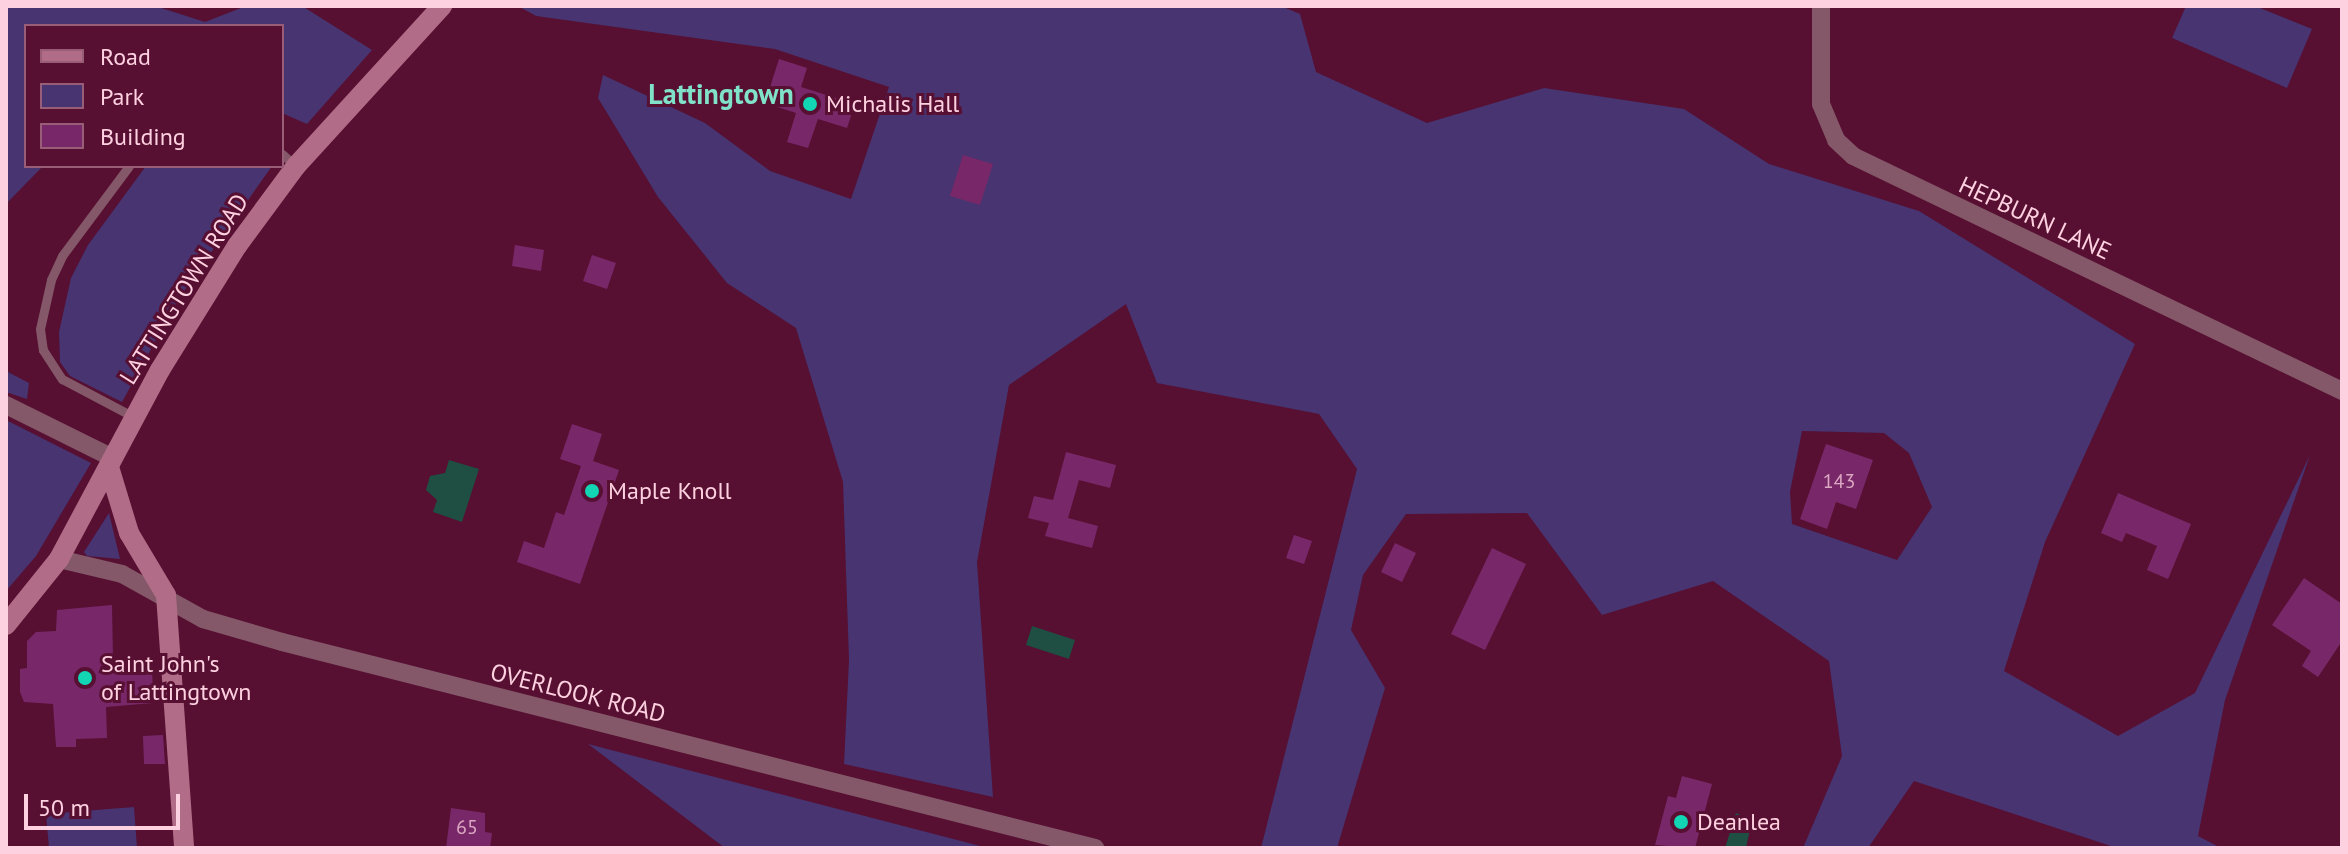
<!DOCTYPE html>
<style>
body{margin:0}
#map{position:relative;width:2348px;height:854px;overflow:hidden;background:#570f32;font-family:"PT Sans",sans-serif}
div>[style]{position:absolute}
.green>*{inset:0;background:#473470}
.water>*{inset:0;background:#1f4e43}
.building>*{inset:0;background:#782869}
.lane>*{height:9px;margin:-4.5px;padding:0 4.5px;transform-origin:4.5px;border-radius:4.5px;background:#845868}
.street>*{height:18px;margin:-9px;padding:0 9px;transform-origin:9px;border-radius:9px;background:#845868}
.secondary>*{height:20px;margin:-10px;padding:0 10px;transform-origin:10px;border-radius:10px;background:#b16d87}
.dots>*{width:22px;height:22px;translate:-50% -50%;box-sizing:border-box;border:4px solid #570f32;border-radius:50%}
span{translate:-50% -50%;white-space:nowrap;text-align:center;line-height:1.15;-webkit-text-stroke:6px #570f32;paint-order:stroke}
.number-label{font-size:20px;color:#dca7c2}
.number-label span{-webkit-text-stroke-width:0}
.poi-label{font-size:24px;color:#fed1e0}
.left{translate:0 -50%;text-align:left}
.street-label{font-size:24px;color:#fed1e0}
.quarter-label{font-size:28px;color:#7fe2c9;font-weight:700}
.frame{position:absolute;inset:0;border:8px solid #fed1e0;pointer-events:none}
.legend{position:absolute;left:24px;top:24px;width:260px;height:144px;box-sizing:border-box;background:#570f32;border:2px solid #9a5d78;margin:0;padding:10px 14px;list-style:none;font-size:24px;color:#fed1e0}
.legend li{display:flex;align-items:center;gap:16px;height:40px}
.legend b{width:40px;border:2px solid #9a5d78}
.scale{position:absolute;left:24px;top:794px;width:156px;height:36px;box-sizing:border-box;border:4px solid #fed1e0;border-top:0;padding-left:10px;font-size:24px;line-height:28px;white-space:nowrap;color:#fed1e0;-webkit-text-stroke:6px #570f32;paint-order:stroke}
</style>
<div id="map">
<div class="green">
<div style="clip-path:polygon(6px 6px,155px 6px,205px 22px,246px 6px,302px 6px,372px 50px,307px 124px,282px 113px,282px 26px,26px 26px,26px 166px,43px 166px,6px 204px)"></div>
<div style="clip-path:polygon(evenodd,518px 6px,1281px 6px,1300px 14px,1316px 72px,1427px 123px,1544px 88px,1684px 109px,1769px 164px,1919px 211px,2135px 344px,2045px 542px,2004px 671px,2118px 736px,2195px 693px,2310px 455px,2225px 700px,2198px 836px,2221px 848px,2117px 848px,1914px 781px,1868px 848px,1803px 848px,1842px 756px,1829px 661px,1713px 581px,1602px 615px,1527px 513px,1406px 514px,1363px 575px,1351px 630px,1385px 688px,1337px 848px,1261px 848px,1357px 469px,1319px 414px,1157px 383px,1126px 304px,1009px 385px,977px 562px,993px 797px,844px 764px,849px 660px,843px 482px,796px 328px,727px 283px,658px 197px,598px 98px,603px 75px,705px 123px,770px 171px,851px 199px,889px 87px,775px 49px,536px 16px,518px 6px,1802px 431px,1884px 433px,1909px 453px,1932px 507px,1897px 560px,1792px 524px,1790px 492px,1802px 431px)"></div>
<div style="clip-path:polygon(2186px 6px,2255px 6px,2312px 29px,2287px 88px,2172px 38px)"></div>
<div style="clip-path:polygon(146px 166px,272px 166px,179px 298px,122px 402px,70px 376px,60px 362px,59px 332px,71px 278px,88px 245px)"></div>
<div style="clip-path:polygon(6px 371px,29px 383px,27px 399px,6px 392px)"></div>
<div style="clip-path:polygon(6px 420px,91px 463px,36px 556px,6px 591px)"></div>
<div style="clip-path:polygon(109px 513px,120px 559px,87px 556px,84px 552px)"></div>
<div style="clip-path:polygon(588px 744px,988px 848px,725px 848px)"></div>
<div style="clip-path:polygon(134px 807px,137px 848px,49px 848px,46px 814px)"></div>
</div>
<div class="water">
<div style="clip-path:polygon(449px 460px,479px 469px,462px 522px,433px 512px,437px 500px,426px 490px,430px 476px,445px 473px)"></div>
<div style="clip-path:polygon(1032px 626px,1075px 640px,1069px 659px,1026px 645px)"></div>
<div style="clip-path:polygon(1736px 813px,1752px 820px,1746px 848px,1725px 848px)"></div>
</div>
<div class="building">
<div style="clip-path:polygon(779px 59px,807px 68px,801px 87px,855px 104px,847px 128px,818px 119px,808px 148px,787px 142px,796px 113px,765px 103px)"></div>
<div style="clip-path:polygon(963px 155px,993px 164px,980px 205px,950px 196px)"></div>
<div style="clip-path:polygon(515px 245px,544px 250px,541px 271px,512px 266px)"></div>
<div style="clip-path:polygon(592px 255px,616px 263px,607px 289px,583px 281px)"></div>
<div style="clip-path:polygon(572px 424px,602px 434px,593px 461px,619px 470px,580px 584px,517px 562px,524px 541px,544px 548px,556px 512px,564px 515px,581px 466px,560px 459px)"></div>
<div style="clip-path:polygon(1826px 444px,1873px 460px,1856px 509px,1836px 502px,1827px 529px,1800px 519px)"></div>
<div style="clip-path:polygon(1066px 452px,1116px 465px,1110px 488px,1079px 480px,1068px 518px,1098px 526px,1092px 548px,1045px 536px,1049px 523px,1028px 518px,1034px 496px,1053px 500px)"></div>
<div style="clip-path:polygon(2118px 493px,2191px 524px,2168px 579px,2147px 570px,2157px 546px,2126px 533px,2122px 542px,2101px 533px)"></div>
<div style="clip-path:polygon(1294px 535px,1312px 541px,1304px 564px,1286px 558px)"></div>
<div style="clip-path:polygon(1395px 543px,1416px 553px,1402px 582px,1381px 572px)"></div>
<div style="clip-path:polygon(1492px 548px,1526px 564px,1485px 650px,1451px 634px)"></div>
<div style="clip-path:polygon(2304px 578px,2342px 604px,2342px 641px,2318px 677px,2302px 666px,2311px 651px,2272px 625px)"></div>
<div style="clip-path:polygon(112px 605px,113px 660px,152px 661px,153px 703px,106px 707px,107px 738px,76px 739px,76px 747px,56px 747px,53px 704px,24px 702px,20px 692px,20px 669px,27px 668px,27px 641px,36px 632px,56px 631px,57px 610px)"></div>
<div style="clip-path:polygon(163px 735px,165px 764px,144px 764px,143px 736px)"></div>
<div style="clip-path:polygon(1682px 776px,1712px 784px,1695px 848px,1655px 845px,1668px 796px,1676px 798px)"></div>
<div style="clip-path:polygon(451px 808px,485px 813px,485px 832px,492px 833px,490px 848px,446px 848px)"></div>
</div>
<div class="lane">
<div style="left:282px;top:154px;width:18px;rotate:41deg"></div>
<div style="left:129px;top:166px;width:112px;rotate:126.7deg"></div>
<div style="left:62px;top:256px;width:26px;rotate:115deg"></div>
<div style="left:51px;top:280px;width:50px;rotate:102.7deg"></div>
<div style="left:40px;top:329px;width:21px;rotate:82deg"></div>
<div style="left:43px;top:350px;width:35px;rotate:57deg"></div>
<div style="left:62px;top:379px;width:84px;rotate:27.8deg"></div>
</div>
<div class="street">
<div style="left:1821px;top:6px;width:98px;rotate:90deg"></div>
<div style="left:1821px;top:104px;width:39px;rotate:67deg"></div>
<div style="left:1836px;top:140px;width:23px;rotate:43deg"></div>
<div style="left:1853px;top:156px;width:543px;rotate:25.67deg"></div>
<div style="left:6px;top:405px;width:119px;rotate:26.4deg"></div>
<div style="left:59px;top:559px;width:65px;rotate:13.4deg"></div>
<div style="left:122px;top:574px;width:93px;rotate:29.1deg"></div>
<div style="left:203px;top:619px;width:82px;rotate:16.2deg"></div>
<div style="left:282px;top:642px;width:839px;rotate:14.22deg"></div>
</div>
<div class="secondary">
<div style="left:109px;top:467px;width:69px;rotate:73.1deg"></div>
<div style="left:129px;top:533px;width:72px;rotate:59.2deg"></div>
<div style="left:166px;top:595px;width:254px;rotate:85.9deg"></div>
<div style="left:6px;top:625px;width:85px;rotate:-51.2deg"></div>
<div style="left:59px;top:559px;width:214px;rotate:-61.9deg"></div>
<div style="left:160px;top:370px;width:146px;rotate:-58.2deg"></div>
<div style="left:237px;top:246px;width:99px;rotate:-53.6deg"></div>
<div style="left:296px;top:166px;width:217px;rotate:-47.6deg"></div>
</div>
<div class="dots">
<div style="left:810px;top:104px;background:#12d5b4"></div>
<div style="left:592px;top:491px;background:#12d5b4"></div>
<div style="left:85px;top:678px;background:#12d5b4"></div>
<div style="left:1681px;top:822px;background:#12d5b4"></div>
</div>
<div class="number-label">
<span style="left:1839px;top:481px">143</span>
<span style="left:467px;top:827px">65</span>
</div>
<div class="poi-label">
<span class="left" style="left:826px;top:104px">Michalis Hall</span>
<span class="left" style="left:608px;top:491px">Maple Knoll</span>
<span class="left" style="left:101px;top:678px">Saint John's<br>of Lattingtown</span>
<span class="left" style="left:1697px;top:822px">Deanlea</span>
</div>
<div class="street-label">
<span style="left:2035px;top:218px;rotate:25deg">HEPBURN LANE</span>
<span style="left:184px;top:289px;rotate:-58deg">LATTINGTOWN ROAD</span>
<span style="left:578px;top:693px;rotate:14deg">OVERLOOK ROAD</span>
</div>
<div class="quarter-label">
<span style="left:721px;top:94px">Lattingtown</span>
</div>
<div class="frame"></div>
<ul class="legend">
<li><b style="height:10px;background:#b16d87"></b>Road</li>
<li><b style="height:22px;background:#473470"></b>Park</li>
<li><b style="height:22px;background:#782869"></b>Building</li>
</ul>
<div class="scale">50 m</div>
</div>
